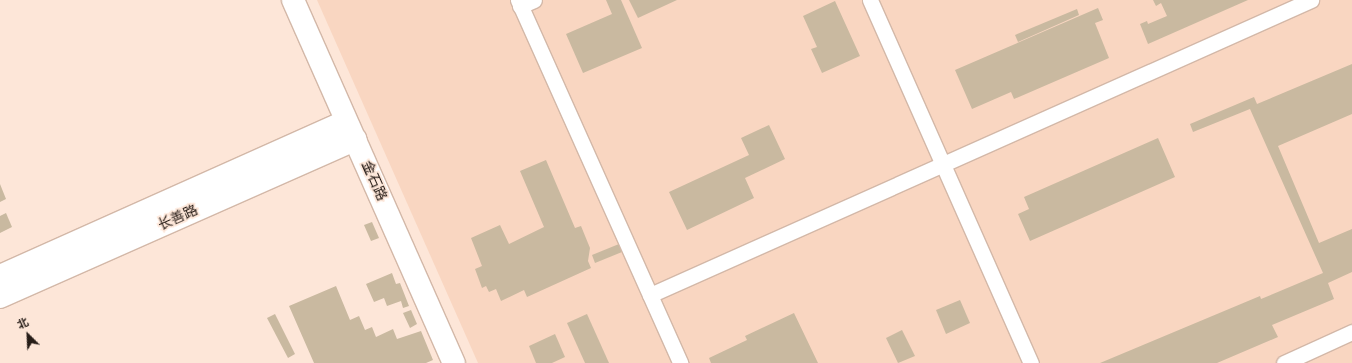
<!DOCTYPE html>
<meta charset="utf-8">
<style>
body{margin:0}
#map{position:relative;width:1352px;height:363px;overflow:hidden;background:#fde6d8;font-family:Signika,"Noto Sans SC",sans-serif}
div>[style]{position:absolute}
.built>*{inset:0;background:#f9d6c1}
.building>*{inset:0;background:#c9b9a0}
.roads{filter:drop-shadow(1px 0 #d3b8a8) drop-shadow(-1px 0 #d3b8a8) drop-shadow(0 1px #d3b8a8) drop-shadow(0 -1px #d3b8a8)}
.street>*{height:15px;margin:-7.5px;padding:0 7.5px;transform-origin:7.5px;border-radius:7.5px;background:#fff}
.secondary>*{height:22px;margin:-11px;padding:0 11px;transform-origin:11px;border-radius:11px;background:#fff}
span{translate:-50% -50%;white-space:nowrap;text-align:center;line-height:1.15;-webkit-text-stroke:3.5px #fde6d8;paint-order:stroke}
.street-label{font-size:14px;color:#261c17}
.north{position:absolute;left:8px;top:315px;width:40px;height:40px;-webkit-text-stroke:3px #fde6d8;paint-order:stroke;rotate:336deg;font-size:11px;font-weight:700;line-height:16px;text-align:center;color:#261c17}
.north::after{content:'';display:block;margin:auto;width:14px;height:18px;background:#261c17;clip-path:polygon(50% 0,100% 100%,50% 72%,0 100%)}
</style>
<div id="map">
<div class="built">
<div style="clip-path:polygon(317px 0,1352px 0,1352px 363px,478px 363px)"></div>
</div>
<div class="building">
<div style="clip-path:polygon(606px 0,621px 0,642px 48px,583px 73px,566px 34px,612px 14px)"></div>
<div style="clip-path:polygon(629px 0,677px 0,638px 18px)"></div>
<div style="clip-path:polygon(1153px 0,1248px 0,1148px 44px,1140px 24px,1147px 21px,1148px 24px,1167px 16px,1161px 3px,1156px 6px)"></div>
<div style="clip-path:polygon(835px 1px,860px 56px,822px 73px,811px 49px,817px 47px,803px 16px)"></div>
<div style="clip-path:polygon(1098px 8px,1103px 20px,1095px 23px,1109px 58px,1014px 99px,1011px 92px,972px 109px,955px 70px)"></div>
<div style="clip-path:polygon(1077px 9px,1079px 15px,1018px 42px,1015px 35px)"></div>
<div style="clip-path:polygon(1352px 64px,1352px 114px,1278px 146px,1319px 243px,1352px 229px,1352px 272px,1328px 283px,1334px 299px,1272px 325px,1278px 337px,1217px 363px,1100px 363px,1260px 296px,1261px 299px,1323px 273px,1250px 109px,1193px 132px,1190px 124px,1254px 97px,1257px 104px)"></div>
<div style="clip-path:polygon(769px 125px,785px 159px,745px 178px,754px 198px,687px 230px,669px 192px,749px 155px,741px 138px)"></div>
<div style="clip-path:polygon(1158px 138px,1175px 177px,1030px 241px,1018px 214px,1029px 209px,1024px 197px)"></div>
<div style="clip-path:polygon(546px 160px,575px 228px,581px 226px,590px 248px,588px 261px,591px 268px,527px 297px,524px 290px,501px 301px,496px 289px,489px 292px,486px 286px,482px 288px,475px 269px,482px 266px,471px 238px,500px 225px,509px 244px,544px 227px,520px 171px)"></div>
<div style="clip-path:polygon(0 184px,6px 199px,0 202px)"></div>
<div style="clip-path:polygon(6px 213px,12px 227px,0 233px,0 216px)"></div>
<div style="clip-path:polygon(372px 222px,379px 238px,371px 241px,364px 225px)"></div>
<div style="clip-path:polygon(619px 244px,622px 252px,595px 263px,592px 255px)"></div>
<div style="clip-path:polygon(392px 273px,396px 284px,400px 283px,409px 306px,403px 308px,401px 301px,387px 306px,384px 298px,374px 302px,366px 284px)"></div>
<div style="clip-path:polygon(336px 286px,350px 320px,359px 316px,365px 330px,372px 327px,376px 337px,393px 329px,397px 339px,421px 331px,433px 360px,426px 363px,314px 363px,289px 306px)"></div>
<div style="clip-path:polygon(960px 300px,970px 323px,946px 334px,936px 310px)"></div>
<div style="clip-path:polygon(411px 310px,417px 324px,410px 328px,403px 313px)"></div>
<div style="clip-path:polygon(794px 313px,818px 363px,711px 363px,709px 358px,747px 340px,745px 336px)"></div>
<div style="clip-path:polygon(275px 314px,295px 354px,288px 358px,267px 318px)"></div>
<div style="clip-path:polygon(587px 314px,609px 363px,585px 363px,567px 323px)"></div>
<div style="clip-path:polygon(902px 330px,915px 356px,898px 363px,886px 338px)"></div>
<div style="clip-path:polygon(555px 334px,565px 357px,552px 363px,536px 363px,529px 346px)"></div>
</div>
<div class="roads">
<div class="street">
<div style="left:518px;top:0;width:398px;rotate:65.9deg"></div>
<div style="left:870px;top:0;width:397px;rotate:66.1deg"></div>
<div style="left:520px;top:6px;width:15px;rotate:-23deg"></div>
<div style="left:650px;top:295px;width:724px;rotate:-24.05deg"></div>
<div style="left:1284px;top:363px;width:75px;rotate:-24.5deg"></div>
</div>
<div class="secondary">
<div style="left:293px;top:0;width:397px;rotate:66.1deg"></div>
<div style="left:0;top:276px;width:379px;rotate:-24.1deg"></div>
<div style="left:0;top:297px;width:389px;rotate:-23.9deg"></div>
</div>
</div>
<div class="street-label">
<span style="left:374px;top:181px;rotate:66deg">金石路</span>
<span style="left:178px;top:218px;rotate:-24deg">长善路</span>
</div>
<div class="north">北</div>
</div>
